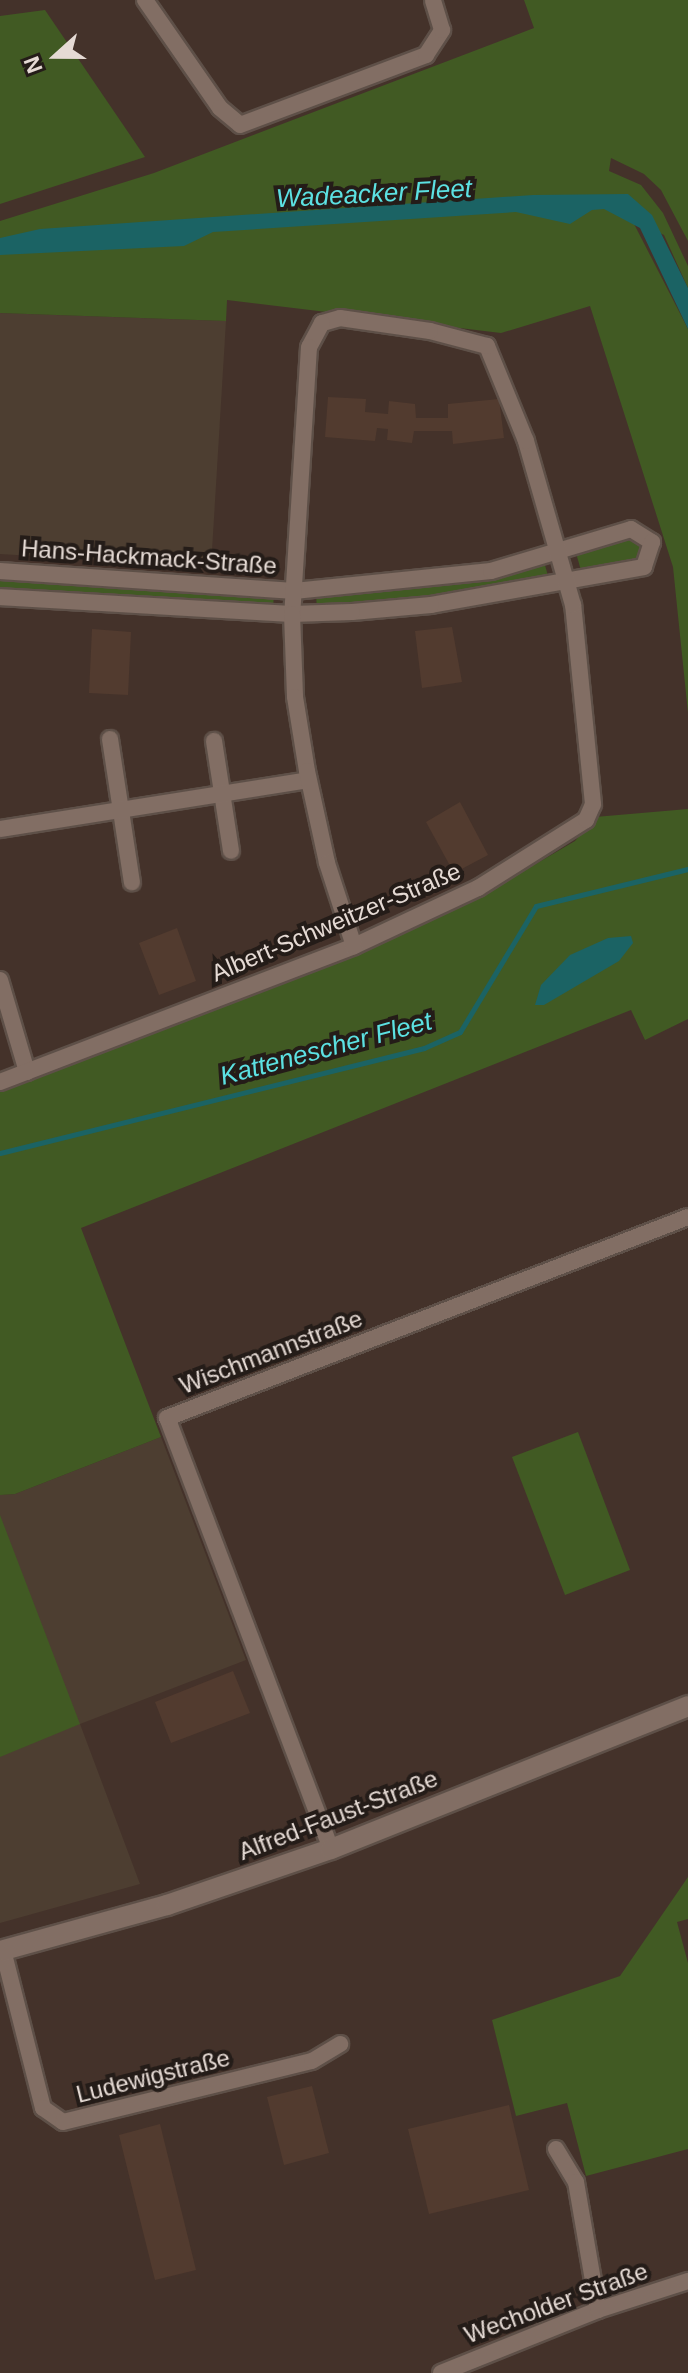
<!DOCTYPE html>
<meta charset="utf-8">
<style>
body{margin:0}
#map{position:relative;width:688px;height:2373px;overflow:hidden;background:#44322a;font-family:Helvetica,sans-serif}
div>[style]{position:absolute}
.built>*{inset:0;background:#523b2f}
.education>*{inset:0;background:#4d3e31}
.green>*{inset:0;background:#415a23}
.water>*{inset:0;background:#1b6364}
.stream>*{height:5px;margin:-2.5px;padding:0 2.5px;transform-origin:2.5px;border-radius:2.5px;background:#1b6364}
.roads{filter:drop-shadow(2px 0 #5e5048) drop-shadow(-2px 0 #5e5048) drop-shadow(0 2px #5e5048) drop-shadow(0 -2px #5e5048)}
.minor>*{height:16px;margin:-8px;padding:0 8px;transform-origin:8px;border-radius:8px;background:#826e64}
.tertiary>*{height:20px;margin:-10px;padding:0 10px;transform-origin:10px;border-radius:10px;background:#826e64}
span{translate:-50% -50%;white-space:nowrap;text-align:center;line-height:1.15;-webkit-text-stroke:8px #241c18;paint-order:stroke}
.street-label{font-size:24px;color:#e5dad4}
.water-label{font-size:26px;color:#5ce1e2;font-style:italic}
.north{position:absolute;left:16px;top:16px;width:80px;height:80px;-webkit-text-stroke:6px #241c18;paint-order:stroke;rotate:249deg;font-size:22px;font-weight:700;line-height:32px;text-align:center;color:#e5dad4}
.north::after{content:'';display:block;margin:auto;width:28px;height:36px;background:#e5dad4;clip-path:polygon(50% 0,100% 100%,50% 72%,0 100%)}
</style>
<div id="map">
<div class="built">
<div style="clip-path:polygon(328px 397px,366px 399px,365px 412px,388px 414px,389px 401px,415px 404px,416px 418px,448px 418px,448px 404px,499px 399px,504px 438px,453px 444px,452px 431px,414px 431px,412px 443px,387px 440px,388px 429px,377px 428px,375px 441px,325px 437px)"></div>
<div style="clip-path:polygon(452px 627px,462px 682px,422px 688px,415px 631px)"></div>
<div style="clip-path:polygon(92px 629px,131px 632px,128px 695px,89px 693px)"></div>
<div style="clip-path:polygon(460px 802px,488px 855px,454px 873px,426px 822px)"></div>
<div style="clip-path:polygon(177px 928px,196px 981px,159px 995px,139px 943px)"></div>
<div style="clip-path:polygon(233px 1671px,250px 1713px,171px 1743px,155px 1702px)"></div>
<div style="clip-path:polygon(312px 2086px,329px 2153px,284px 2165px,267px 2097px)"></div>
<div style="clip-path:polygon(509px 2105px,529px 2190px,429px 2214px,408px 2129px)"></div>
<div style="clip-path:polygon(160px 2124px,196px 2270px,155px 2280px,119px 2135px)"></div>
</div>
<div class="education">
<div style="clip-path:polygon(0 313px,226px 321px,211px 567px,0 554px)"></div>
<div style="clip-path:polygon(161px 1437px,246px 1660px,80px 1724px,140px 1884px,0 1923px,0 1495px,15px 1494px)"></div>
</div>
<div class="green">
<div style="clip-path:polygon(524px 0,688px 0,688px 241px,661px 190px,644px 174px,611px 158px,609px 171px,641px 185px,663px 213px,688px 266px,688px 288px,664px 235px,632px 220px,688px 329px,688px 713px,673px 567px,590px 306px,501px 333px,227px 300px,226px 321px,0 313px,0 221px,154px 173px,534px 28px)"></div>
<div style="clip-path:polygon(45px 10px,145px 157px,0 204px,0 16px)"></div>
<div style="clip-path:polygon(630px 533px,646px 543px,641px 564px,582px 574px,576px 553px)"></div>
<div style="clip-path:polygon(544px 562px,549px 579px,482px 592px,317px 610px,316px 594px)"></div>
<div style="clip-path:polygon(0 576px,274px 593px,273px 609px,0 592px)"></div>
<div style="clip-path:polygon(688px 809px,688px 1019px,645px 1040px,631px 1010px,81px 1228px,161px 1437px,15px 1494px,0 1495px,0 1089px,358px 952px,471px 902px,575px 841px,595px 817px)"></div>
<div style="clip-path:polygon(578px 1432px,630px 1570px,565px 1595px,512px 1457px)"></div>
<div style="clip-path:polygon(0 1515px,80px 1724px,0 1757px)"></div>
<div style="clip-path:polygon(688px 1877px,688px 1919px,677px 1922px,688px 1963px,688px 2149px,586px 2176px,567px 2103px,516px 2116px,492px 2020px,620px 1976px)"></div>
</div>
<div class="water">
<div style="clip-path:polygon(628px 194px,652px 215px,688px 288px,688px 329px,640px 228px,604px 209px,592px 210px,570px 224px,516px 212px,213px 232px,184px 246px,0 255px,0 238px,40px 229px,533px 195px)"></div>
<div style="clip-path:polygon(631px 936px,633px 943px,619px 961px,544px 1005px,535px 1005px,541px 985px,570px 955px,608px 938px)"></div>
</div>
<div class="stream">
<div style="left:0;top:1153px;width:437px;rotate:-13.9deg"></div>
<div style="left:424px;top:1048px;width:39px;rotate:-24deg"></div>
<div style="left:460px;top:1032px;width:147px;rotate:-58.9deg"></div>
<div style="left:536px;top:906px;width:156px;rotate:-13.7deg"></div>
</div>
<div class="roads">
<div class="minor">
<div style="left:145px;top:0;width:131px;rotate:55.2deg"></div>
<div style="left:220px;top:108px;width:26px;rotate:40deg"></div>
<div style="left:240px;top:125px;width:199px;rotate:-20.6deg"></div>
<div style="left:426px;top:55px;width:30px;rotate:-57deg"></div>
<div style="left:442px;top:30px;width:31px;rotate:-107deg"></div>
<div style="left:0;top:571px;width:295px;rotate:3.9deg"></div>
<div style="left:294px;top:591px;width:198px;rotate:-5.8deg"></div>
<div style="left:491px;top:571px;width:146px;rotate:-16.7deg"></div>
<div style="left:631px;top:529px;width:25px;rotate:32deg"></div>
<div style="left:652px;top:542px;width:26px;rotate:108deg"></div>
<div style="left:644px;top:567px;width:216px;rotate:169.9deg"></div>
<div style="left:431px;top:605px;width:79px;rotate:174.9deg"></div>
<div style="left:352px;top:612px;width:60px;rotate:178.1deg"></div>
<div style="left:292px;top:614px;width:292px;rotate:-176.7deg"></div>
<div style="left:110px;top:739px;width:145px;rotate:81.3deg"></div>
<div style="left:214px;top:741px;width:111px;rotate:81.2deg"></div>
<div style="left:0;top:829px;width:312px;rotate:-9deg"></div>
<div style="left:0;top:980px;width:96px;rotate:73.6deg"></div>
<div style="left:0;top:1082px;width:379px;rotate:-21deg"></div>
<div style="left:354px;top:946px;width:137px;rotate:-25.1deg"></div>
<div style="left:478px;top:888px;width:128px;rotate:-32.2deg"></div>
<div style="left:586px;top:820px;width:17px;rotate:-66deg"></div>
<div style="left:593px;top:804px;width:200px;rotate:-95.7deg"></div>
<div style="left:573px;top:605px;width:171px;rotate:-106deg"></div>
<div style="left:526px;top:441px;width:103px;rotate:-112.3deg"></div>
<div style="left:487px;top:346px;width:59px;rotate:-165.3deg"></div>
<div style="left:430px;top:331px;width:91px;rotate:-171.8deg"></div>
<div style="left:340px;top:318px;width:19px;rotate:164deg"></div>
<div style="left:322px;top:323px;width:27px;rotate:118deg"></div>
<div style="left:309px;top:347px;width:268px;rotate:93.6deg"></div>
<div style="left:292px;top:614px;width:83px;rotate:87.9deg"></div>
<div style="left:295px;top:697px;width:75px;rotate:80.8deg"></div>
<div style="left:307px;top:771px;width:94px;rotate:77.7deg"></div>
<div style="left:327px;top:863px;width:87px;rotate:72deg"></div>
<div style="left:331px;top:1849px;width:461px;rotate:-110.8deg"></div>
<div style="left:167px;top:1418px;width:558px;rotate:-21.1deg"></div>
<div style="left:3px;top:1950px;width:163px;rotate:75.8deg"></div>
<div style="left:43px;top:2108px;width:24px;rotate:35deg"></div>
<div style="left:63px;top:2122px;width:256px;rotate:-13.8deg"></div>
<div style="left:312px;top:2061px;width:33px;rotate:-31deg"></div>
<div style="left:556px;top:2149px;width:39px;rotate:59deg"></div>
<div style="left:576px;top:2182px;width:130px;rotate:80.2deg"></div>
<div style="left:441px;top:2373px;width:169px;rotate:-21.9deg"></div>
<div style="left:598px;top:2310px;width:95px;rotate:-17.9deg"></div>
</div>
<div class="tertiary">
<div style="left:0;top:1951px;width:173px;rotate:-15.4deg"></div>
<div style="left:167px;top:1905px;width:173px;rotate:-18.9deg"></div>
<div style="left:331px;top:1849px;width:385px;rotate:-21.8deg"></div>
</div>
</div>
<div class="street-label">
<span style="left:149px;top:557px;rotate:4deg">Hans-Hackmack-Straße</span>
<span style="left:336px;top:922px;rotate:-23deg">Albert-Schweitzer-Straße</span>
<span style="left:271px;top:1352px;rotate:-21deg">Wischmannstraße</span>
<span style="left:338px;top:1815px;rotate:-21deg">Alfred-Faust-Straße</span>
<span style="left:153px;top:2076px;rotate:-14deg">Ludewigstraße</span>
<span style="left:556px;top:2303px;rotate:-20deg">Wecholder Straße</span>
</div>
<div class="water-label">
<span style="left:374px;top:194px;rotate:-3deg">Wadeacker Fleet</span>
<span style="left:326px;top:1049px;rotate:-15deg">Kattenescher Fleet</span>
</div>
<div class="north">N</div>
</div>
